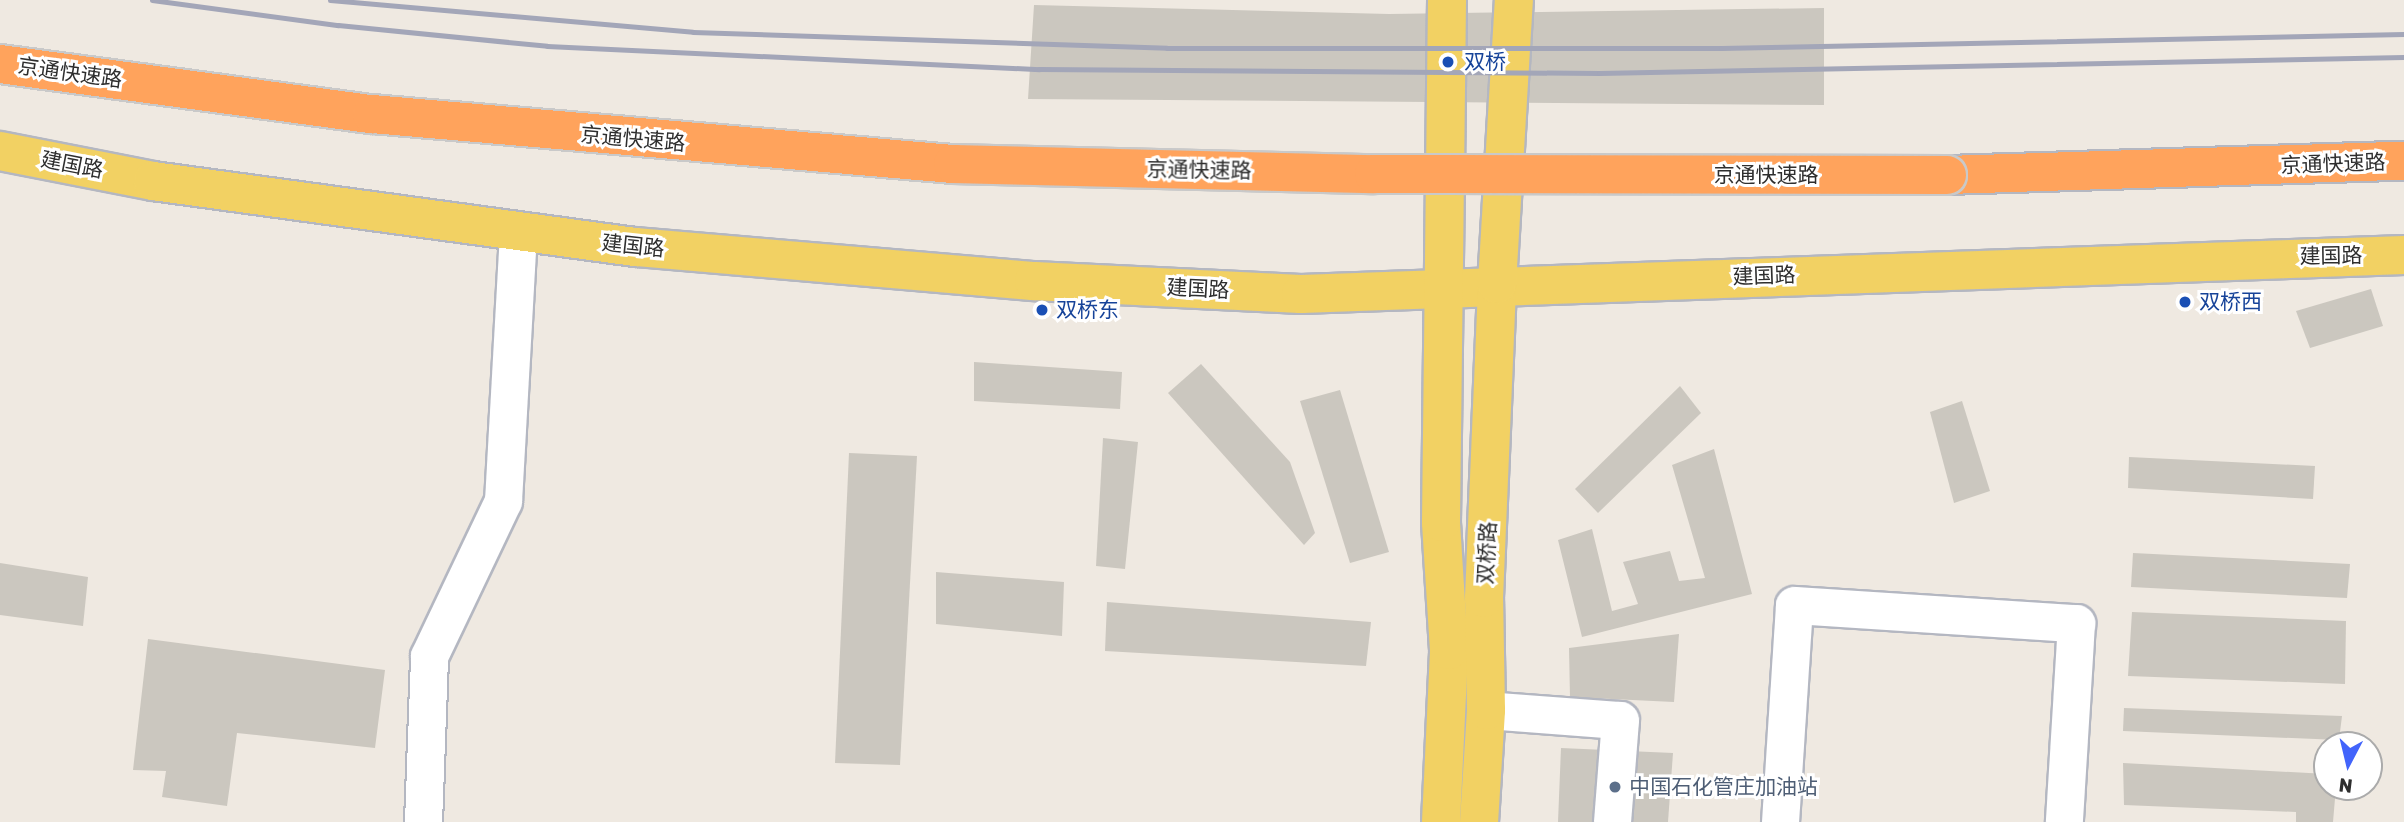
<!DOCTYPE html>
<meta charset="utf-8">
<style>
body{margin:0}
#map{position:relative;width:2404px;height:822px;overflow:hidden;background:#efe9e1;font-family:Rubik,"Noto Sans SC",sans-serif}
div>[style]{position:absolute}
.building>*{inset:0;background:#cbc7bf}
.roads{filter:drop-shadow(2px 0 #b4b7c1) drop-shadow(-2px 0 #b4b7c1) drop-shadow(0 2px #b4b7c1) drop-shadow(0 -2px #b4b7c1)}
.minor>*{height:37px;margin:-18.5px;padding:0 18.5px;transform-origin:18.5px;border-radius:18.5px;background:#fff}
.major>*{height:38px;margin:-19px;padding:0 19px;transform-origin:19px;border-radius:19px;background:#f2d163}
.highway>*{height:38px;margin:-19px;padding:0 19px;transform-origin:19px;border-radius:19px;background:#ffa35c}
.rail>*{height:5px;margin:-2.5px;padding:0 2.5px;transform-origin:2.5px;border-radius:2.5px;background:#a3a6b8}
.bridges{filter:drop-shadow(2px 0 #c9c9c9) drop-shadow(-2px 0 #c9c9c9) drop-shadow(0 2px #c9c9c9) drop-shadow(0 -2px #c9c9c9)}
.highway-bridge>*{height:38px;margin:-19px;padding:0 19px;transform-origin:19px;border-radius:19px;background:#ffa35c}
.dots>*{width:19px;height:19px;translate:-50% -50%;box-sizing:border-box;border:4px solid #fff;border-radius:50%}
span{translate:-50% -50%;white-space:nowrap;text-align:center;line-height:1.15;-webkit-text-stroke:6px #fff;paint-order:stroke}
.transit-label{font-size:21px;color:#164399}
.left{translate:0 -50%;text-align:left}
.street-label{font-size:21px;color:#2e2e2e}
.service-label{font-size:21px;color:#4e5e75}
.north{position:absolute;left:2313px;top:731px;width:70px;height:70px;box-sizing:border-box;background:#fff;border:2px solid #ababab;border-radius:50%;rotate:187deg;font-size:19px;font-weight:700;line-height:28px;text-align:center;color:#2e2e2e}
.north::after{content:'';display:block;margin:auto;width:24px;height:32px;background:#4264fb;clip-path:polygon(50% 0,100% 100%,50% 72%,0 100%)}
</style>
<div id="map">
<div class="building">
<div style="clip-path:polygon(1034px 5px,1389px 14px,1824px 8px,1824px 105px,1028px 99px)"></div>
<div style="clip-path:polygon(2371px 289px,2383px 326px,2310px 348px,2296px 311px)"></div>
<div style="clip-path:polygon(974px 362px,1122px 372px,1120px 409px,974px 401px)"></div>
<div style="clip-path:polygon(1201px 364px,1290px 462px,1315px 533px,1304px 545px,1168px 393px)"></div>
<div style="clip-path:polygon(1680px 386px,1701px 413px,1598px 513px,1575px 489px)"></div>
<div style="clip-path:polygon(1340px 390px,1389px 552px,1350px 563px,1300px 401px)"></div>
<div style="clip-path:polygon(1962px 401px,1990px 491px,1954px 503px,1930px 412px)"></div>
<div style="clip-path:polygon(1103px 438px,1138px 442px,1125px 569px,1096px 566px)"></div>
<div style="clip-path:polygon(1714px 449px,1752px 594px,1582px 637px,1558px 540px,1592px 529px,1612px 611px,1638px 604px,1623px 562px,1670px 551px,1679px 581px,1705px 578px,1672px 465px)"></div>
<div style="clip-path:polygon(849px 453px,917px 456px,900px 765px,835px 763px)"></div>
<div style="clip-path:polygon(2129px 457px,2315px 466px,2313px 499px,2128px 488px)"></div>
<div style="clip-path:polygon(2133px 553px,2350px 564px,2347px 598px,2131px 587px)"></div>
<div style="clip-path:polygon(0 563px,88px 577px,83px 626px,0 615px)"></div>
<div style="clip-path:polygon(936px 572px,1064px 582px,1062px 636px,936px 624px)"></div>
<div style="clip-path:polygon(1107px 602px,1371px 622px,1366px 666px,1105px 651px)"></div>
<div style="clip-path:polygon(2132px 612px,2346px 621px,2345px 684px,2128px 676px)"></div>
<div style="clip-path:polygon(1679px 634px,1674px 702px,1570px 697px,1569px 648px)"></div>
<div style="clip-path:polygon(148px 639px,385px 670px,375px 748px,237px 733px,227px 806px,162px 797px,166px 771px,133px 770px)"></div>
<div style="clip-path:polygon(2124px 708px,2342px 716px,2339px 740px,2123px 731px)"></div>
<div style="clip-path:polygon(1561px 748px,1673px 753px,1668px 822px,1558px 822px)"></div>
<div style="clip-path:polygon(2123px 763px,2327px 774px,2327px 787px,2336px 787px,2333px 822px,2296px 822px,2296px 812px,2124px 805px)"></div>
</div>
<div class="roads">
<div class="minor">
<div style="left:1486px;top:710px;width:134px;rotate:4.3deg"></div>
<div style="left:1620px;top:720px;width:102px;rotate:94.5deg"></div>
<div style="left:423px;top:822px;width:166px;rotate:-87.9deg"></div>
<div style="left:429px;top:656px;width:172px;rotate:-64.5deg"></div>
<div style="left:503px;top:501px;width:270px;rotate:-86.8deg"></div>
<div style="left:1780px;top:822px;width:217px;rotate:-86.3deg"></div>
<div style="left:1794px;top:605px;width:283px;rotate:3.7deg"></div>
<div style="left:2076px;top:623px;width:199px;rotate:93.5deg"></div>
</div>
<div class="major">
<div style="left:0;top:151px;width:156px;rotate:11.1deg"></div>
<div style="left:153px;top:181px;width:487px;rotate:7.8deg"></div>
<div style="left:636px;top:247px;width:399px;rotate:4.9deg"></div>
<div style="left:1034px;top:281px;width:267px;rotate:2.8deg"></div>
<div style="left:1301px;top:294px;width:1104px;rotate:-2.03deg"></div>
<div style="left:1441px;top:822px;width:172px;rotate:-87.3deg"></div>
<div style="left:1449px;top:650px;width:128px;rotate:-93.6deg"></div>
<div style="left:1441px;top:522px;width:522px;rotate:-89.34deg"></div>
<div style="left:1479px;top:822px;width:112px;rotate:-86.4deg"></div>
<div style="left:1486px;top:710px;width:112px;rotate:-91deg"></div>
<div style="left:1484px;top:598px;width:314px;rotate:-87.6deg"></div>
<div style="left:1497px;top:284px;width:285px;rotate:-86.6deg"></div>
</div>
<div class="highway">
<div style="left:1947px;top:175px;width:457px;rotate:-1.8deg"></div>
</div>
</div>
<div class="rail">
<div style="left:152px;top:0;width:188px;rotate:7.7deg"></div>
<div style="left:338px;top:25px;width:210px;rotate:5.7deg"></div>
<div style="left:547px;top:46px;width:493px;rotate:2.7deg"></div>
<div style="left:1039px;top:69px;width:560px;rotate:0.41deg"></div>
<div style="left:1599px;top:73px;width:805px;rotate:-1.14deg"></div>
<div style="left:330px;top:0;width:364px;rotate:5deg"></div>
<div style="left:693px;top:32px;width:474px;rotate:1.9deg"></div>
<div style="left:1167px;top:48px;width:554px"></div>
<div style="left:1721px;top:48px;width:683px;rotate:-1.17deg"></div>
</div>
<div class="bridges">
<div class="highway-bridge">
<div style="left:0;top:64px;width:375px;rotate:7.7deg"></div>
<div style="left:372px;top:114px;width:583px;rotate:4.92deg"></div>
<div style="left:953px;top:164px;width:421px;rotate:1.4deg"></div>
<div style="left:1374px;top:174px;width:573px;rotate:0.1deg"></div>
</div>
</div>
<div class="dots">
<div style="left:1448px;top:62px;background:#1a4fb4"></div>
<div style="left:2185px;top:302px;background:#1a4fb4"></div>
<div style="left:1042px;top:310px;background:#1a4fb4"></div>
<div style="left:1615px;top:787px;background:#5c6f8a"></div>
</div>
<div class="transit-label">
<span class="left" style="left:1464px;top:62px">双桥</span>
<span class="left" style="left:2199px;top:302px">双桥西</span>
<span class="left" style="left:1056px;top:310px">双桥东</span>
</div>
<div class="street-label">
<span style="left:70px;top:73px;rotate:8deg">京通快速路</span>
<span style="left:633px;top:139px;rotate:5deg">京通快速路</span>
<span style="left:2333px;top:164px;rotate:-2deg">京通快速路</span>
<span style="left:72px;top:165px;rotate:11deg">建国路</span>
<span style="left:1199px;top:170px;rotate:1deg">京通快速路</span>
<span style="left:1766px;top:175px">京通快速路</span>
<span style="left:633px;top:246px;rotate:6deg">建国路</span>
<span style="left:2331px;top:256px;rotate:-1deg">建国路</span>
<span style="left:1764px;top:276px;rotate:-2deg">建国路</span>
<span style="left:1198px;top:289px;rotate:3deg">建国路</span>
<span style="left:1487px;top:553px;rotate:-87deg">双桥路</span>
</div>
<div class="service-label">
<span class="left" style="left:1629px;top:787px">中国石化管庄加油站</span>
</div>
<div class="north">N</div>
</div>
